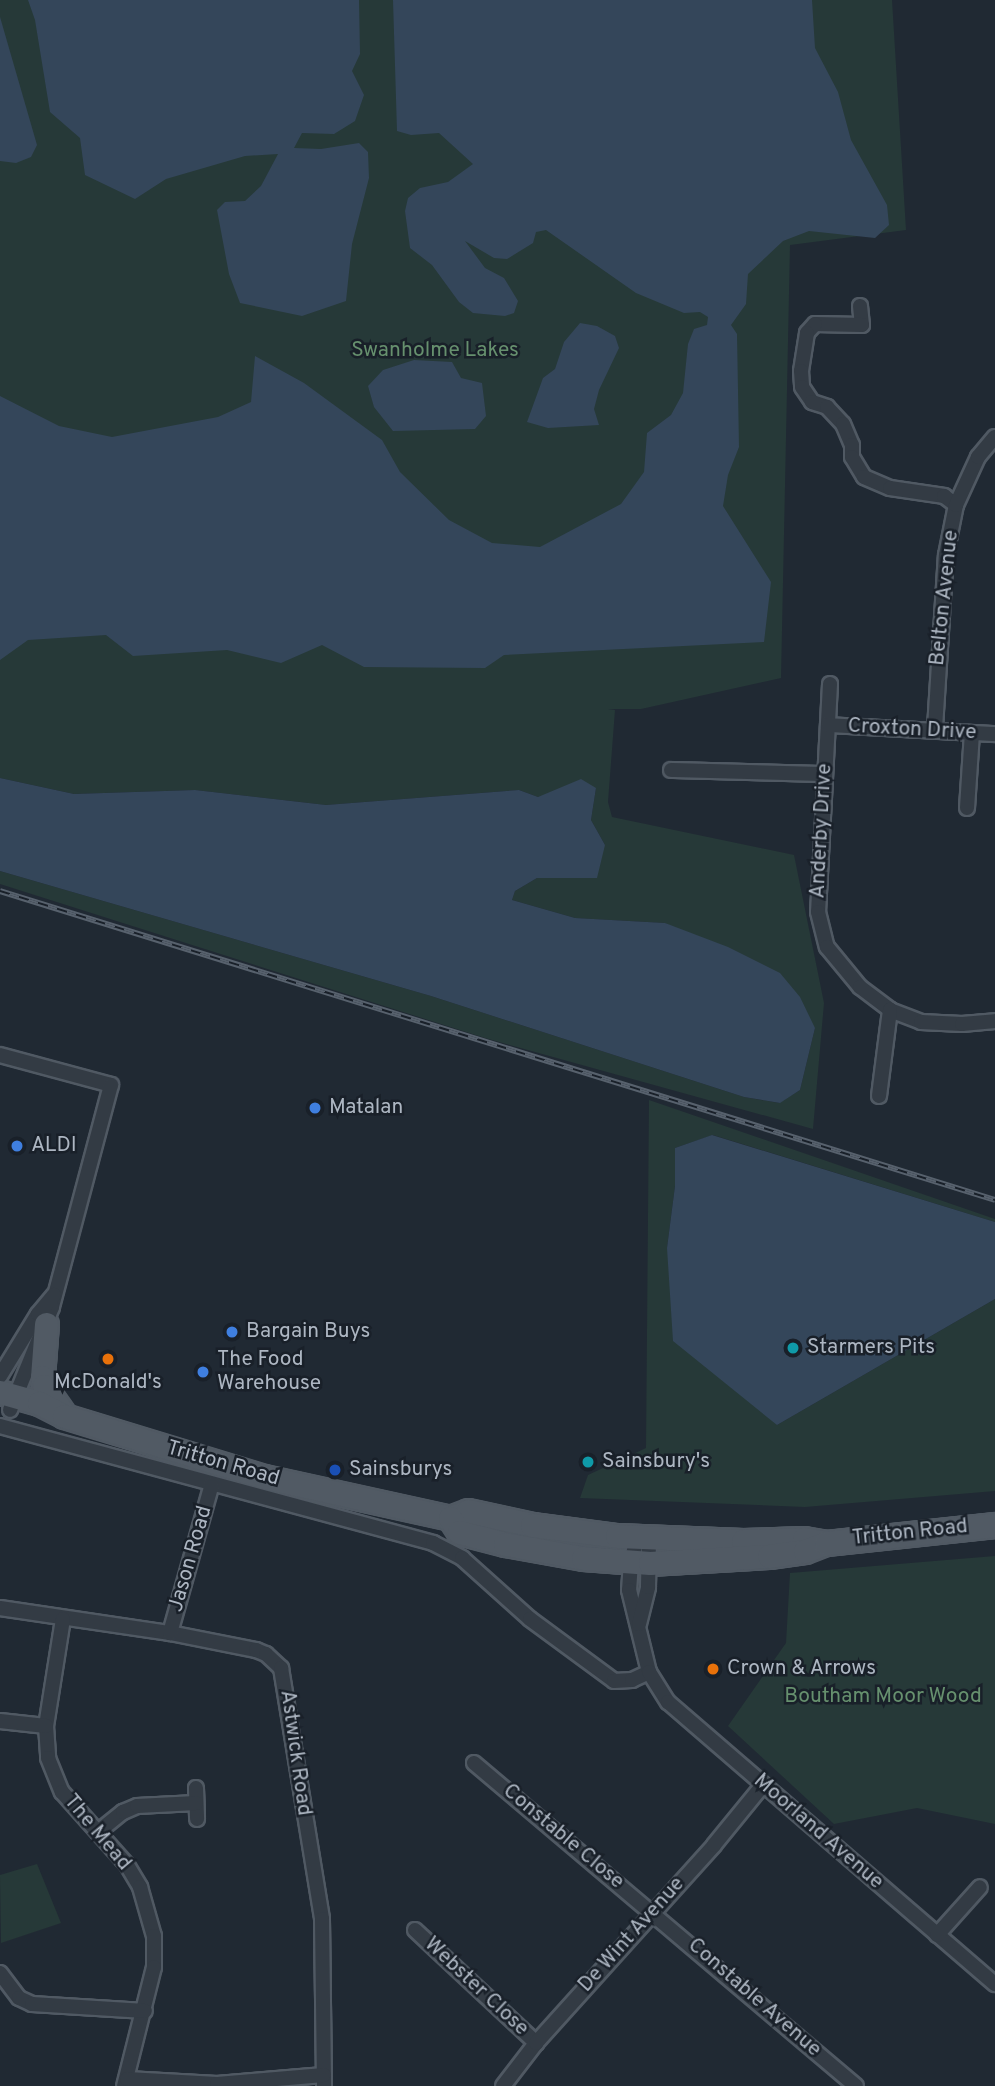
<!DOCTYPE html>
<style>
body{margin:0}
#map{position:relative;width:995px;height:2086px;overflow:hidden;background:#202933;font-family:Overpass,sans-serif}
div>[style]{position:absolute}
.green>*{inset:0;background:#263938}
.water>*{inset:0;background:#34465a}
.roads{filter:drop-shadow(2px 0 #505963) drop-shadow(-2px 0 #505963) drop-shadow(0 2px #505963) drop-shadow(0 -2px #505963)}
.street>*{height:14px;margin:-7px;padding:0 7px;transform-origin:7px;border-radius:7px;background:#333b44}
.primary>*{height:23px;margin:-11.5px;padding:0 11.5px;transform-origin:11.5px;border-radius:11.5px;background:#515a64}
.rail>*{height:6px;margin-top:-3px;transform-origin:0;background:repeating-linear-gradient(90deg,#192029 0 10px,#57616d 0 20px);box-sizing:border-box;border-block:2px solid #57616d}
.dots>*{width:19px;height:19px;translate:-50% -50%;box-sizing:border-box;border:4px solid #192029;border-radius:50%}
span{translate:-50% -50%;white-space:nowrap;text-align:center;line-height:1.15;-webkit-text-stroke:5px #192029;paint-order:stroke}
.park-label{font-size:21px;color:#66906e}
.street-label{font-size:21px;color:#adb6c2}
.poi-label{font-size:21px;color:#adb6c2}
.left{translate:0 -50%;text-align:left}
</style>
<div id="map">
<div class="green">
<div style="clip-path:polygon(0 0,892px 0,906px 230px,790px 245px,781px 678px,641px 709px,608px 709px,615px 710px,608px 802px,612px 817px,794px 855px,824px 1003px,813px 1129px,485px 1038px,0 884px,0 871px,431px 996px,744px 1097px,779px 1103px,800px 1090px,815px 1028px,665px 923px,575px 918px,512px 900px,515px 891px,537px 878px,605px 845px,591px 820px,596px 788px,538px 797px,519px 790px,326px 805px,195px 790px,74px 794px,0 778px)"></div>
<div style="clip-path:polygon(649px 1100px,995px 1219px,995px 1222px,713px 1135px,675px 1148px,675px 1186px,667px 1248px,777px 1425px,995px 1299px,995px 1491px,805px 1507px,580px 1498px,588px 1475px,646px 1448px)"></div>
<div style="clip-path:polygon(995px 1556px,995px 1824px,917px 1808px,834px 1824px,728px 1726px,786px 1643px,790px 1573px)"></div>
<div style="clip-path:polygon(37px 1864px,61px 1923px,1px 1943px,0 1875px)"></div>
</div>
<div class="water">
<div style="clip-path:polygon(28px 0,359px 0,360px 54px,352px 71px,364px 95px,355px 121px,334px 134px,302px 133px,294px 148px,321px 149px,359px 143px,368px 152px,369px 178px,352px 244px,346px 301px,302px 316px,240px 303px,229px 274px,217px 210px,225px 202px,245px 201px,261px 186px,278px 154px,245px 156px,166px 179px,135px 199px,85px 175px,80px 138px,50px 112px,35px 20px)"></div>
<div style="clip-path:polygon(393px 0,812px 0,815px 48px,838px 92px,851px 140px,887px 205px,889px 225px,875px 238px,809px 231px,783px 241px,748px 274px,746px 304px,731px 325px,737px 334px,739px 447px,728px 475px,723px 506px,771px 582px,764px 642px,504px 655px,485px 668px,364px 667px,322px 645px,281px 663px,227px 650px,133px 656px,106px 635px,28px 640px,0 660px,0 396px,59px 426px,112px 437px,218px 417px,251px 402px,255px 356px,304px 383px,382px 440px,400px 472px,449px 520px,492px 543px,540px 547px,621px 504px,644px 472px,647px 433px,671px 415px,683px 393px,688px 344px,694px 329px,707px 325px,708px 317px,700px 312px,684px 313px,636px 293px,546px 230px,536px 232px,533px 243px,507px 259px,494px 258px,465px 241px,485px 268px,504px 278px,518px 301px,514px 313px,505px 316px,473px 313px,459px 302px,432px 265px,410px 248px,405px 211px,408px 198px,420px 188px,448px 182px,473px 164px,439px 133px,411px 135px,397px 131px)"></div>
<div style="clip-path:polygon(0 17px,37px 145px,31px 157px,16px 163px,0 161px)"></div>
<div style="clip-path:polygon(580px 323px,597px 326px,615px 336px,619px 348px,599px 390px,594px 409px,599px 425px,548px 428px,527px 422px,543px 378px,555px 369px,564px 342px)"></div>
<div style="clip-path:polygon(414px 360px,452px 362px,461px 378px,482px 383px,486px 416px,475px 429px,393px 431px,374px 407px,368px 386px,383px 370px)"></div>
<div style="clip-path:polygon(0 778px,74px 794px,195px 790px,326px 805px,519px 790px,538px 797px,581px 779px,596px 788px,591px 820px,605px 845px,597px 878px,537px 878px,515px 891px,512px 900px,575px 918px,665px 923px,728px 947px,780px 973px,800px 997px,815px 1028px,800px 1090px,780px 1103px,744px 1097px,431px 996px,0 871px)"></div>
<div style="clip-path:polygon(712px 1135px,995px 1222px,995px 1299px,777px 1425px,673px 1341px,667px 1248px,675px 1186px,675px 1148px)"></div>
</div>
<div class="roads">
<div class="street">
<div style="left:860px;top:306px;width:19px;rotate:84deg"></div>
<div style="left:862px;top:325px;width:47px;rotate:-178.8deg"></div>
<div style="left:815px;top:324px;width:12px;rotate:132deg"></div>
<div style="left:807px;top:333px;width:38px;rotate:99deg"></div>
<div style="left:801px;top:371px;width:16px;rotate:86deg"></div>
<div style="left:802px;top:387px;width:18px;rotate:56deg"></div>
<div style="left:812px;top:402px;width:16px;rotate:18deg"></div>
<div style="left:827px;top:407px;width:23px;rotate:47deg"></div>
<div style="left:843px;top:424px;width:23px;rotate:67deg"></div>
<div style="left:852px;top:445px;width:12px;rotate:90deg"></div>
<div style="left:852px;top:457px;width:23px;rotate:59deg"></div>
<div style="left:864px;top:477px;width:28px;rotate:23deg"></div>
<div style="left:890px;top:488px;width:55px;rotate:8.4deg"></div>
<div style="left:944px;top:496px;width:15px;rotate:37deg"></div>
<div style="left:830px;top:684px;width:228px;rotate:93deg"></div>
<div style="left:818px;top:912px;width:36px;rotate:76deg"></div>
<div style="left:827px;top:947px;width:52px;rotate:50.5deg"></div>
<div style="left:860px;top:987px;width:38px;rotate:37deg"></div>
<div style="left:890px;top:1010px;width:33px;rotate:21deg"></div>
<div style="left:921px;top:1022px;width:41px;rotate:2.8deg"></div>
<div style="left:962px;top:1024px;width:33px;rotate:-5deg"></div>
<div style="left:828px;top:725px;width:167px;rotate:3.1deg"></div>
<div style="left:935px;top:728px;width:173px;rotate:-86.4deg"></div>
<div style="left:946px;top:555px;width:51px;rotate:-78.7deg"></div>
<div style="left:956px;top:505px;width:53px;rotate:-65.4deg"></div>
<div style="left:978px;top:457px;width:26px;rotate:-50deg"></div>
<div style="left:671px;top:770px;width:153px;rotate:1.5deg"></div>
<div style="left:967px;top:808px;width:75px;rotate:-86.2deg"></div>
<div style="left:0;top:1055px;width:115px;rotate:15.1deg"></div>
<div style="left:111px;top:1085px;width:230px;rotate:104.9deg"></div>
<div style="left:52px;top:1307px;width:111px;rotate:112.2deg"></div>
<div style="left:879px;top:1096px;width:87px;rotate:-82.7deg"></div>
<div style="left:0;top:1376px;width:73px;rotate:-58.5deg"></div>
<div style="left:38px;top:1314px;width:25px;rotate:-50deg"></div>
<div style="left:0;top:1426px;width:449px;rotate:15.1deg"></div>
<div style="left:433px;top:1543px;width:33px;rotate:27deg"></div>
<div style="left:462px;top:1558px;width:91px;rotate:41.9deg"></div>
<div style="left:530px;top:1619px;width:104px;rotate:36.4deg"></div>
<div style="left:614px;top:1681px;width:18px;rotate:-3deg"></div>
<div style="left:632px;top:1680px;width:19px;rotate:-25deg"></div>
<div style="left:637px;top:1537px;width:26px;rotate:103deg"></div>
<div style="left:631px;top:1562px;width:28px;rotate:94deg"></div>
<div style="left:629px;top:1590px;width:84px;rotate:76.3deg"></div>
<div style="left:649px;top:1672px;width:36px;rotate:58deg"></div>
<div style="left:668px;top:1702px;width:432px;rotate:40.8deg"></div>
<div style="left:0;top:1608px;width:172px;rotate:8.4deg"></div>
<div style="left:170px;top:1633px;width:88px;rotate:11.2deg"></div>
<div style="left:256px;top:1650px;width:11px;rotate:22deg"></div>
<div style="left:266px;top:1654px;width:21px;rotate:43deg"></div>
<div style="left:281px;top:1668px;width:254px;rotate:80.7deg"></div>
<div style="left:322px;top:1919px;width:167px;rotate:89.3deg"></div>
<div style="left:63px;top:1619px;width:108px;rotate:99deg"></div>
<div style="left:46px;top:1726px;width:32px;rotate:86deg"></div>
<div style="left:48px;top:1758px;width:37px;rotate:68deg"></div>
<div style="left:62px;top:1792px;width:98px;rotate:48.3deg"></div>
<div style="left:127px;top:1865px;width:26px;rotate:59deg"></div>
<div style="left:140px;top:1887px;width:51px;rotate:74.1deg"></div>
<div style="left:154px;top:1936px;width:31px;rotate:90deg"></div>
<div style="left:154px;top:1967px;width:123px;rotate:104.1deg"></div>
<div style="left:639px;top:1624px;width:38px;rotate:-76deg"></div>
<div style="left:648px;top:1587px;width:49px;rotate:-88.8deg"></div>
<div style="left:170px;top:1633px;width:155px;rotate:-74.3deg"></div>
<div style="left:0;top:1721px;width:46px;rotate:6.2deg"></div>
<div style="left:474px;top:1763px;width:500px;rotate:40.22deg"></div>
<div style="left:196px;top:1788px;width:31px;rotate:88deg"></div>
<div style="left:98px;top:1832px;width:32px;rotate:-39deg"></div>
<div style="left:123px;top:1812px;width:15px;rotate:-23deg"></div>
<div style="left:137px;top:1806px;width:59px;rotate:-2.9deg"></div>
<div style="left:415px;top:1930px;width:166px;rotate:43deg"></div>
<div style="left:937px;top:1935px;width:64px;rotate:-48.1deg"></div>
<div style="left:0;top:1973px;width:31px;rotate:53deg"></div>
<div style="left:19px;top:1998px;width:14px;rotate:25deg"></div>
<div style="left:32px;top:2004px;width:113px;rotate:3.5deg"></div>
<div style="left:127px;top:2079px;width:90px;rotate:3.2deg"></div>
<div style="left:217px;top:2084px;width:107px;rotate:-4.8deg"></div>
<div style="left:503px;top:2086px;width:54px;rotate:-52.5deg"></div>
<div style="left:536px;top:2043px;width:266px;rotate:-48deg"></div>
<div style="left:714px;top:1845px;width:77px;rotate:-50.8deg"></div>
</div>
<div class="primary">
<div style="left:46px;top:1324px;width:53px;rotate:94.3deg"></div>
<div style="left:42px;top:1377px;width:9px;rotate:77deg"></div>
<div style="left:44px;top:1386px;width:32px;rotate:55deg"></div>
<div style="left:0;top:1392px;width:41px;rotate:15.8deg"></div>
<div style="left:39px;top:1403px;width:28px;rotate:27deg"></div>
<div style="left:64px;top:1416px;width:209px;rotate:17deg"></div>
<div style="left:264px;top:1477px;width:190px;rotate:12.4deg"></div>
<div style="left:450px;top:1518px;width:19px;rotate:-21deg"></div>
<div style="left:468px;top:1511px;width:66px;rotate:12.3deg"></div>
<div style="left:532px;top:1525px;width:86px;rotate:7.4deg"></div>
<div style="left:617px;top:1536px;width:126px;rotate:2.3deg"></div>
<div style="left:743px;top:1541px;width:61px;rotate:-1.9deg"></div>
<div style="left:804px;top:1539px;width:22px;rotate:10deg"></div>
<div style="left:450px;top:1518px;width:17px;rotate:57deg"></div>
<div style="left:459px;top:1532px;width:48px;rotate:14.6deg"></div>
<div style="left:505px;top:1544px;width:79px;rotate:10.2deg"></div>
<div style="left:583px;top:1558px;width:67px;rotate:4.3deg"></div>
<div style="left:650px;top:1563px;width:119px;rotate:-3.4deg"></div>
<div style="left:769px;top:1556px;width:36px;rotate:-8deg"></div>
<div style="left:805px;top:1551px;width:22px;rotate:-21deg"></div>
<div style="left:826px;top:1543px;width:170px;rotate:-6.1deg"></div>
</div>
</div>
<div class="rail">
<div style="left:0;top:891px;width:1042px;rotate:17.25deg"></div>
</div>
<div class="dots">
<div style="left:315px;top:1108px;background:#3f7fe0"></div>
<div style="left:17px;top:1146px;background:#3f7fe0"></div>
<div style="left:232px;top:1332px;background:#3f7fe0"></div>
<div style="left:793px;top:1348px;background:#0f9aa8"></div>
<div style="left:108px;top:1359px;background:#e8710a"></div>
<div style="left:203px;top:1372px;background:#3f7fe0"></div>
<div style="left:588px;top:1462px;background:#0f9aa8"></div>
<div style="left:335px;top:1470px;background:#1a4fb4"></div>
<div style="left:713px;top:1669px;background:#e8710a"></div>
</div>
<div class="park-label">
<span style="left:435px;top:351px">Swanholme Lakes</span>
<span style="left:883px;top:1697px">Boutham Moor Wood</span>
</div>
<div class="street-label">
<span style="left:945px;top:598px;rotate:-84deg">Belton Avenue</span>
<span style="left:912px;top:730px;rotate:3deg">Croxton Drive</span>
<span style="left:822px;top:831px;rotate:-87deg">Anderby Drive</span>
<span style="left:223px;top:1464px;rotate:16deg">Tritton Road</span>
<span style="left:910px;top:1533px;rotate:-6deg">Tritton Road</span>
<span style="left:191px;top:1559px;rotate:-74deg">Jason Road</span>
<span style="left:295px;top:1753px;rotate:82deg">Astwick Road</span>
<span style="left:818px;top:1832px;rotate:41deg">Moorland Avenue</span>
<span style="left:97px;top:1833px;rotate:50deg">The Mead</span>
<span style="left:563px;top:1837px;rotate:40deg">Constable Close</span>
<span style="left:632px;top:1935px;rotate:-48deg">De Wint Avenue</span>
<span style="left:476px;top:1987px;rotate:43deg">Webster Close</span>
<span style="left:754px;top:1998px;rotate:41deg">Constable Avenue</span>
</div>
<div class="poi-label">
<span class="left" style="left:329px;top:1108px">Matalan</span>
<span class="left" style="left:31px;top:1146px">ALDI</span>
<span class="left" style="left:246px;top:1332px">Bargain Buys</span>
<span class="left" style="left:807px;top:1348px">Starmers Pits</span>
<span class="left" style="left:217px;top:1372px">The Food<br>Warehouse</span>
<span style="left:108px;top:1383px">McDonald's</span>
<span class="left" style="left:602px;top:1462px">Sainsbury's</span>
<span class="left" style="left:349px;top:1470px">Sainsburys</span>
<span class="left" style="left:727px;top:1669px">Crown &amp; Arrows</span>
</div>
</div>
